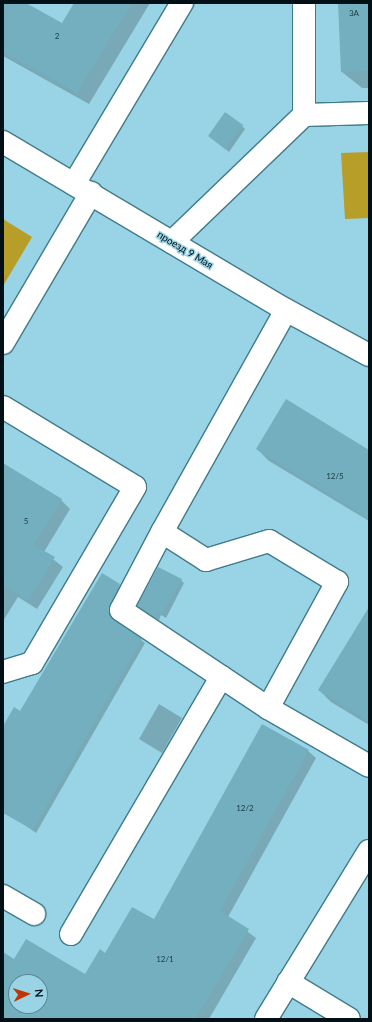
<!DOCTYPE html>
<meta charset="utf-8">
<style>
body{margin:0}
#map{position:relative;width:372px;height:1022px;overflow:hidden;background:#98d4e5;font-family:Lato,sans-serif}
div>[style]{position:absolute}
.green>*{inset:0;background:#b79e28}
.shadow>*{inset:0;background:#0003}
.building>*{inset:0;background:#73afbf}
.roads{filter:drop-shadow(1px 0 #407b8b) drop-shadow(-1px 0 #407b8b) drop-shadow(0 1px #407b8b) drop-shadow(0 -1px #407b8b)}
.minor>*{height:22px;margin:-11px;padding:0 11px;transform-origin:11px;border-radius:11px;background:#fff}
span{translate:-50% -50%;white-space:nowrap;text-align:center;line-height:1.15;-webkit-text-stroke:3px #98d4e5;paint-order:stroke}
.number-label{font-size:8px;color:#1d3840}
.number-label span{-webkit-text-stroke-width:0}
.street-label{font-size:10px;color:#001016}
.frame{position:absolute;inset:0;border:4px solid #001016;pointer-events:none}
.north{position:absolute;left:8px;top:974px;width:40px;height:40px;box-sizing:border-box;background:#98d4e5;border:1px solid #5b8692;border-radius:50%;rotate:86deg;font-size:11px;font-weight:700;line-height:16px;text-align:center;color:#001016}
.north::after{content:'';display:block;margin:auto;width:14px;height:18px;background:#bf3603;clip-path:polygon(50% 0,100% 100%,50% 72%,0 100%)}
</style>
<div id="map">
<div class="green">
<div style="clip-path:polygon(369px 152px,369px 218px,345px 219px,341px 153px)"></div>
<div style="clip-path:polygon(3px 219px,32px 237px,3px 286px)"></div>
</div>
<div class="shadow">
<div style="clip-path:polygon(3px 3px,24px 3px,62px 25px,75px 3px,150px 3px,89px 104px,3px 56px)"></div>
<div style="clip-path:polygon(339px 3px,369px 3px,369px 88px,362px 88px,342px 72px)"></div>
<div style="clip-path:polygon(242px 126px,245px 129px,229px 152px,209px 136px)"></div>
<div style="clip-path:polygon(257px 449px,369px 453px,369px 521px,269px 461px)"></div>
<div style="clip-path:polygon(3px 464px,61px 500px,70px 509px,44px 552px,63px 567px,37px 609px,18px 597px,3px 621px)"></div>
<div style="clip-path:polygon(102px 575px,123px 588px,113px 608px,113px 619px,145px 643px,36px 833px,15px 818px,3px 793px,3px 723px,5px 724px,21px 712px)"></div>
<div style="clip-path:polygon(181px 580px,184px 583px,166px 618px,161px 615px,159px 620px,142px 609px)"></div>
<div style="clip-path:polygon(369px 610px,369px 725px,331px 702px,319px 690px)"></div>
<div style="clip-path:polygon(159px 704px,182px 718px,162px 753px,139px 739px)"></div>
<div style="clip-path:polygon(evenodd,308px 751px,316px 758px,228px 917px,256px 938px,209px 1019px,3px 1019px,3px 954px,14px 960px,85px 976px,105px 955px,154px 921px,308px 751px,16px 982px,40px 982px,40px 1006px,16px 1006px,16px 982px)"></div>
</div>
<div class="building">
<div style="clip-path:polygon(3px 3px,26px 3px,62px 23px,74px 3px,132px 3px,77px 93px,3px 52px)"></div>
<div style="clip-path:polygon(338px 3px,369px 3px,369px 71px,341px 72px)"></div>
<div style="clip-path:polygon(225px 112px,243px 125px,225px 149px,208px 136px)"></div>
<div style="clip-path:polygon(286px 399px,369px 450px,369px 519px,256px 449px)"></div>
<div style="clip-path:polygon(3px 463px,62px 499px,34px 545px,55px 557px,28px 601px,3px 585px)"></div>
<div style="clip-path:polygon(158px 567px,182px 579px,162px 615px,158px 613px,155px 618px,137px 606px)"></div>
<div style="clip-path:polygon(102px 573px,120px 584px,110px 605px,110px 616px,142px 639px,33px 830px,3px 813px,3px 726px,14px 707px,20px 711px)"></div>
<div style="clip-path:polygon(369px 607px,369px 722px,318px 690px)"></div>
<div style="clip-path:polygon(evenodd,262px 724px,309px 750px,220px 911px,249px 929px,196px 1019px,3px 1019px,3px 952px,14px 959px,26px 939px,85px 974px,100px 949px,105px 953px,132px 907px,154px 919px,262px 724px,16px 982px,40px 982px,40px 1006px,16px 1006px,16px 982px)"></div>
</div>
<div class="roads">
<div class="minor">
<div style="left:304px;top:3px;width:112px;rotate:90deg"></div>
<div style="left:304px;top:115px;width:65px;rotate:-1.8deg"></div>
<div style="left:3px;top:142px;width:329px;rotate:30.7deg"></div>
<div style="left:286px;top:310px;width:94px;rotate:28.5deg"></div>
<div style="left:74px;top:184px;width:211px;rotate:-59.2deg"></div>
<div style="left:172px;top:242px;width:183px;rotate:-43.9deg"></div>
<div style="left:3px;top:343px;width:174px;rotate:-59.6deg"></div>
<div style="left:3px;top:407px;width:154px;rotate:31.2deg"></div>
<div style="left:135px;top:487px;width:204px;rotate:120.3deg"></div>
<div style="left:32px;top:663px;width:30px;rotate:163deg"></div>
<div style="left:162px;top:532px;width:88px;rotate:117.7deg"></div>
<div style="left:121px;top:610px;width:177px;rotate:33.7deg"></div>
<div style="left:268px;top:708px;width:116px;rotate:29.9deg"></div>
<div style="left:268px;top:708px;width:144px;rotate:-61.3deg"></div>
<div style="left:337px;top:582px;width:79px;rotate:-148.9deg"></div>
<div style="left:269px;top:541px;width:66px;rotate:163.2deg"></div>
<div style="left:206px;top:560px;width:52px;rotate:-147.5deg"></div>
<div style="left:162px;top:532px;width:254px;rotate:-60.8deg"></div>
<div style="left:3px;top:896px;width:36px;rotate:30deg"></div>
<div style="left:71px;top:934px;width:298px;rotate:-59.7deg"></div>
<div style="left:288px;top:982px;width:71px;rotate:31.2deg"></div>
<div style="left:266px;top:1019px;width:197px;rotate:-58.5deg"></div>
</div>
</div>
<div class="number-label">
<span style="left:354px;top:14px">3А</span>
<span style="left:57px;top:37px">2</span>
<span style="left:335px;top:477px">12/5</span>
<span style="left:26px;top:522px">5</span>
<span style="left:245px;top:809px">12/2</span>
<span style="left:165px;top:960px">12/1</span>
</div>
<div class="street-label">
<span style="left:185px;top:250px;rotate:31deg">проезд 9 Мая</span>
</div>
<div class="frame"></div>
<div class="north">N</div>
</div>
